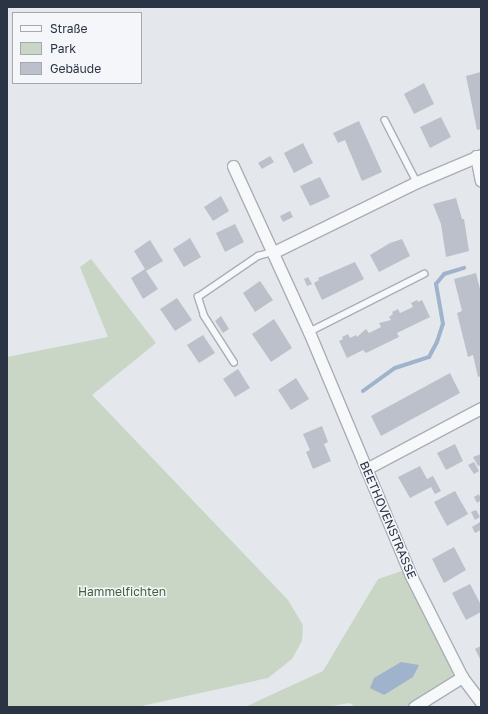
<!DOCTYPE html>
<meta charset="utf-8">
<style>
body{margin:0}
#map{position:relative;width:488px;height:714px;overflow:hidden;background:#e4e7ec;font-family:"Golos Text",sans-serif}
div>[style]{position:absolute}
.green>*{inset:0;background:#c9d6c5}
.water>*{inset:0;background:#9fb4cc}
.stream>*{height:4px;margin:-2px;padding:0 2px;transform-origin:2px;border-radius:2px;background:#9fb4cc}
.building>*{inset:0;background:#bbc0ca}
.roads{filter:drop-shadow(1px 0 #a9aeb7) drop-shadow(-1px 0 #a9aeb7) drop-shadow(0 1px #a9aeb7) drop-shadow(0 -1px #a9aeb7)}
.service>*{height:5.5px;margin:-2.75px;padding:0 2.75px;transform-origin:2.75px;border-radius:2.75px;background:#f7f8fa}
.minor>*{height:11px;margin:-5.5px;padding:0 5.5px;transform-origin:5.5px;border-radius:5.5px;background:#f7f8fa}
span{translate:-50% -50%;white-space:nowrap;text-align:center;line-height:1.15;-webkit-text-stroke:3px #f4f6f9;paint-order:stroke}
.street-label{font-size:12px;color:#2b3445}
.park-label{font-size:12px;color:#3f6138}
.frame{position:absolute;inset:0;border:8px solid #2b3445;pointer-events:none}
.legend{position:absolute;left:12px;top:12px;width:130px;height:72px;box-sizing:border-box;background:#f4f6f9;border:1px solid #a4a8b1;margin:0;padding:5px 7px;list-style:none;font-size:12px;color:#2b3445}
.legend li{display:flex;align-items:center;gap:8px;height:20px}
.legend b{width:20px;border:1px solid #a4a8b1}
</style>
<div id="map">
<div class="green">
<div style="clip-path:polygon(91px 259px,156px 343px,92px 395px,288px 600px,303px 625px,302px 641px,292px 659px,268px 678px,137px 707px,7px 707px,7px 357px,108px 337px,80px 267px)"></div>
<div style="clip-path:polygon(405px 570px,456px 678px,408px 707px,356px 707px,349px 703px,326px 707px,245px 707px,323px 671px,378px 579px)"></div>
</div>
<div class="water">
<div style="clip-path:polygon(401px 662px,419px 665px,413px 677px,384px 695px,370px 688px,374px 678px)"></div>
</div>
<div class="stream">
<div style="left:363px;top:391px;width:39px;rotate:-36deg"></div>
<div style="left:395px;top:368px;width:36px;rotate:-18deg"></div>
<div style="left:429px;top:357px;width:17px;rotate:-62deg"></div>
<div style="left:437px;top:342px;width:19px;rotate:-72deg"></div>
<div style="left:443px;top:324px;width:41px;rotate:-99.9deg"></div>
<div style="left:436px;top:284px;width:13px;rotate:-51deg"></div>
<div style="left:444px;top:274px;width:21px;rotate:-17deg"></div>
</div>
<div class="building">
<div style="clip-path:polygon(481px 72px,481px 129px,477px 130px,466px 76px)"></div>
<div style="clip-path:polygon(424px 83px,434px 104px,414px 114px,404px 94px)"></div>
<div style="clip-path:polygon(441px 117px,451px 137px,430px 148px,420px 127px)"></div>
<div style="clip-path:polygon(359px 121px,382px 172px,362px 181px,345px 140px,338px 143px,333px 133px)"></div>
<div style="clip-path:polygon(303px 143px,313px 163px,294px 173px,284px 153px)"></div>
<div style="clip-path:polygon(270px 156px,274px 162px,262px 169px,258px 163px)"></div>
<div style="clip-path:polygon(320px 177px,330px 197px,310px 206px,300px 186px)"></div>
<div style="clip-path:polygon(221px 196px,229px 211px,213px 221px,204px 207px)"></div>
<div style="clip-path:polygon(456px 198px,462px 219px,464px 219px,469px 251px,446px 257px,441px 224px,433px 204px)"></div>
<div style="clip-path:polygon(290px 211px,293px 217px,283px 222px,280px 216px)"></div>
<div style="clip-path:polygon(235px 224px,244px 242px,225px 252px,216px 233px)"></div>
<div style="clip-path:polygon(190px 238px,201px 257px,184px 267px,173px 249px)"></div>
<div style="clip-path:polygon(402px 239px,410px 256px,379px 272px,370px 255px,390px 243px)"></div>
<div style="clip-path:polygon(150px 240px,163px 261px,146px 271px,158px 289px,143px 299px,131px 278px,145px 269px,134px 251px)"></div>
<div style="clip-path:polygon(355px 262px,364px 279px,322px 300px,314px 283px,319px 280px,318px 278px)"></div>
<div style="clip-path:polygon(476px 273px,481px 293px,481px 376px,478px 377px,473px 355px,468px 357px,457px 313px,462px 311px,454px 279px)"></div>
<div style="clip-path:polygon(308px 277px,312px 284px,307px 286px,304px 279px)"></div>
<div style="clip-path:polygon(260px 281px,273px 300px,255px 312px,243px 293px)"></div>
<div style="clip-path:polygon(177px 298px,192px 320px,175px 331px,160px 309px)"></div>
<div style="clip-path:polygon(417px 300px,418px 302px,422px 300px,430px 317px,397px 333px,399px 337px,366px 353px,363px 350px,347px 358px,339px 341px,343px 339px,342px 337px,348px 334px,350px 338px,356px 335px,357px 337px,366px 329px,369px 333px,381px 327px,379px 323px,391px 320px,389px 317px,393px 314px,392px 312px,398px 309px,400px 313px,413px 307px,411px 303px)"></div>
<div style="clip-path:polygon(221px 316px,229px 329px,223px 333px,215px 321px)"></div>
<div style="clip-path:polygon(274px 319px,292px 348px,271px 362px,252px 334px)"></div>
<div style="clip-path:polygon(203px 335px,215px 353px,199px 363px,187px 345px)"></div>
<div style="clip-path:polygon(238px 369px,250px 388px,235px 397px,223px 379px)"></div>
<div style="clip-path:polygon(450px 373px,460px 393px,381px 436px,371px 416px)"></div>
<div style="clip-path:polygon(296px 378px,309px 399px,291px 410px,278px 390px)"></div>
<div style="clip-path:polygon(322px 426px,328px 442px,324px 444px,331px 461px,313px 469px,306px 452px,310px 450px,303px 434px)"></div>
<div style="clip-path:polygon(455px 444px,463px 461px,446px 470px,437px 453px)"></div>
<div style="clip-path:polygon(481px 454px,481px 465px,478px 466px,473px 457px)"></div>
<div style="clip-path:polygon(474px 462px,479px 471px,474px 474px,468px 465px)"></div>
<div style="clip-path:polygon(420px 466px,427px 479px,433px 476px,441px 491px,435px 494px,431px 487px,410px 498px,398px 477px)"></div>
<div style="clip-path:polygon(455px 491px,468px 514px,447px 526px,434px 502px)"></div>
<div style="clip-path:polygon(479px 494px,481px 500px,477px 503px,474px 497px)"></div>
<div style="clip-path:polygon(476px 510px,480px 517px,475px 520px,471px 512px)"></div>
<div style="clip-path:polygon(480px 522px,481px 530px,475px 533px,472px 527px)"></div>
<div style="clip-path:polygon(454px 547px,466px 570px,444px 583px,432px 559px)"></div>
<div style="clip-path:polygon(470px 584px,481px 605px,481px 612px,466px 620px,452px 593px)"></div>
<div style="clip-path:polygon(481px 646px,481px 661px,475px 649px)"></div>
</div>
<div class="roads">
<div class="service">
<div style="left:385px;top:120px;width:70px;rotate:62.7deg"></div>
<div style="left:309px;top:332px;width:129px;rotate:-26.8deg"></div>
<div style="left:234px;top:363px;width:56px;rotate:-122.6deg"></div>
<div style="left:204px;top:316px;width:20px;rotate:-108deg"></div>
<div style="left:198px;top:297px;width:73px;rotate:-34.3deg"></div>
<div style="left:258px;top:256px;width:16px;rotate:-15deg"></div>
</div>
<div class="minor">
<div style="left:476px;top:156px;width:25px;rotate:79deg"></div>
<div style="left:233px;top:166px;width:183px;rotate:65.4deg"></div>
<div style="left:309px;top:332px;width:262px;rotate:67.3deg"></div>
<div style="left:410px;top:574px;width:115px;rotate:63.2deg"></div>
<div style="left:462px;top:677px;width:31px;rotate:53deg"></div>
<div style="left:274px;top:252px;width:159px;rotate:-26.1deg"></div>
<div style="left:417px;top:182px;width:69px;rotate:-22.9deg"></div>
<div style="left:366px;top:469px;width:130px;rotate:-27.9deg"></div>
<div style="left:414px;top:707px;width:57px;rotate:-32deg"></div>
</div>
</div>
<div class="street-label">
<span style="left:388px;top:520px;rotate:67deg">BEETHOVENSTRASSE</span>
</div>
<div class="park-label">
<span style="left:122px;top:592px">Hammelfichten</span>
</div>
<div class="frame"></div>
<ul class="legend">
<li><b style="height:5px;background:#f7f8fa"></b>Straße</li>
<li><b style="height:11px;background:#c9d6c5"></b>Park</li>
<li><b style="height:11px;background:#bbc0ca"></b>Gebäude</li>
</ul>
</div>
